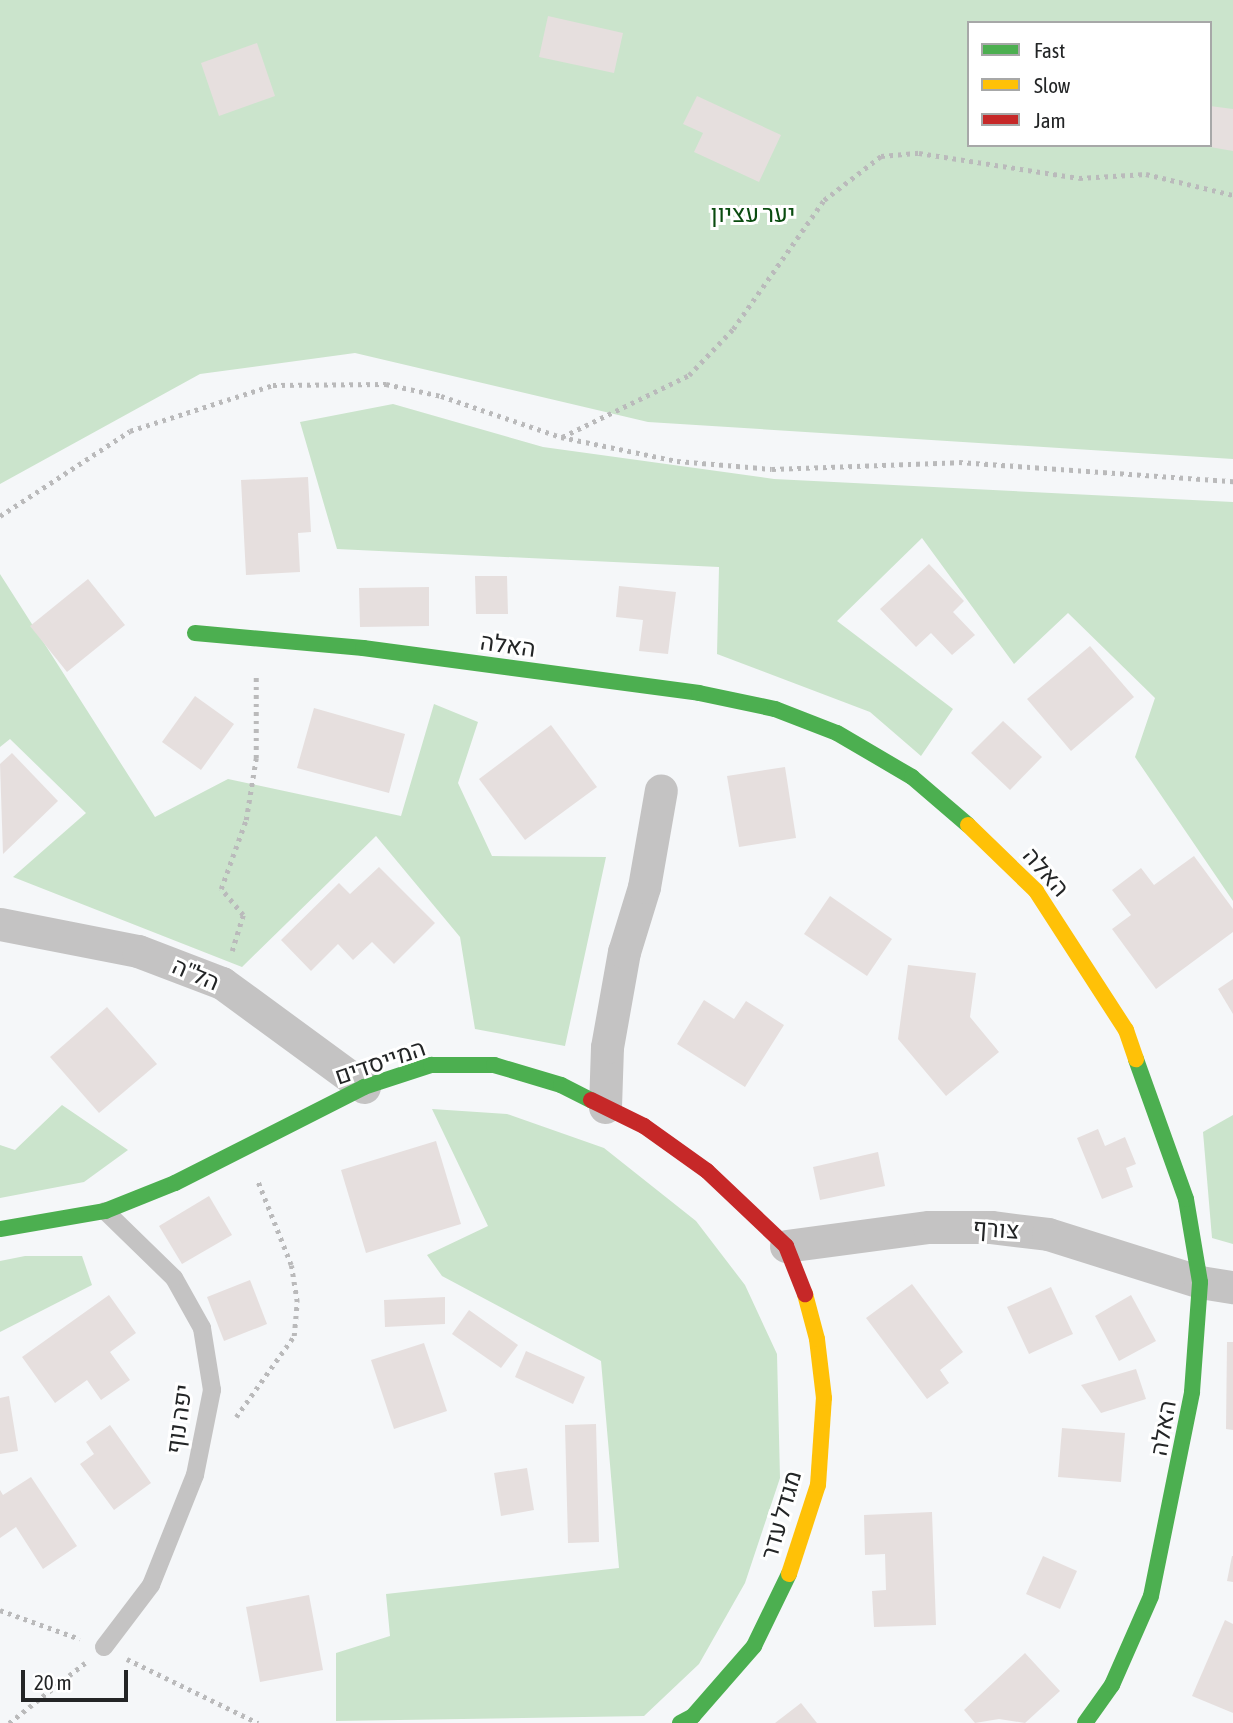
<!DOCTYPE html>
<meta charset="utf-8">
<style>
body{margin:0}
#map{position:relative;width:1233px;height:1723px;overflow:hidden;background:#f5f7f9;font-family:"Asap Condensed",Heebo,sans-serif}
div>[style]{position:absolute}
.green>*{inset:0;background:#cbe4cc}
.building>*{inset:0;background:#e6dfde}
.path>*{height:4.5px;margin-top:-2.25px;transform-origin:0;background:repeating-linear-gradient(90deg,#bababb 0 3.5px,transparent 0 8.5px)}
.lane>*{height:18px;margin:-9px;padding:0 9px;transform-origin:9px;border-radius:9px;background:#c4c3c3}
.street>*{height:33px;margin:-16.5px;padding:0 16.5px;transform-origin:16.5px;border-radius:16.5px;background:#c4c3c3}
.fast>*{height:16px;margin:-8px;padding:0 8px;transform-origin:8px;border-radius:8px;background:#4caf50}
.slow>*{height:16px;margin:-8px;padding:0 8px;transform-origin:8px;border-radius:8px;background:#ffc107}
.jam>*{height:16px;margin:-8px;padding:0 8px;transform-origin:8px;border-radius:8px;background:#c62828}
span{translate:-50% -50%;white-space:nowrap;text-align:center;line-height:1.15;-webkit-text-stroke:6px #fff;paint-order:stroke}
.park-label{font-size:24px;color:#0a4c10}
.street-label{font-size:24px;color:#232526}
.legend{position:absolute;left:967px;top:21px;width:245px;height:126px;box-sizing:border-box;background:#fff;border:2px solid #a7a8a8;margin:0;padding:9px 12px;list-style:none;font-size:21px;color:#232526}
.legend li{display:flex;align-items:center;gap:14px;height:35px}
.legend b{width:35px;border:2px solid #a7a8a8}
.scale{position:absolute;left:21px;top:1670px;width:107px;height:32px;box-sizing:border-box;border:4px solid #232526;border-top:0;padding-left:9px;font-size:21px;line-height:24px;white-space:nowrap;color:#232526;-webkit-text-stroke:5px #fff;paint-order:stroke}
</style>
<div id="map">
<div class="green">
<div style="clip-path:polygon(evenodd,0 0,1233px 0,1233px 459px,648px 422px,355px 353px,200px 374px,0 484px,0 0,969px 23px,1210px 23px,1210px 145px,969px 145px,969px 23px)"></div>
<div style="clip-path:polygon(393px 404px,543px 447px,774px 479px,1233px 502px,1233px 901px,1135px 757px,1155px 698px,1068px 613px,1014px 664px,922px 538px,837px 621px,953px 709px,921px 756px,870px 712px,717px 654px,719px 567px,337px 549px,300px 422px)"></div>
<div style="clip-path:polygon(0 574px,155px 817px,228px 779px,401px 816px,434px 704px,478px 722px,458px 783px,492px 856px,606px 857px,565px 1046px,475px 1029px,460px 937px,376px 836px,242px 967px,13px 877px,86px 813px,10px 739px,0 747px)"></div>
<div style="clip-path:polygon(62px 1105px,128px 1150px,84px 1182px,0 1198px,0 1145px,15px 1150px)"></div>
<div style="clip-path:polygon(432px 1109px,507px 1114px,604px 1148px,696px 1221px,745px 1285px,777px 1354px,780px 1478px,745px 1583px,699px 1664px,644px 1716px,336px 1721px,336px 1653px,390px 1636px,386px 1594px,619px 1568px,601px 1361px,442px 1276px,427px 1255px,488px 1226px)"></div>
<div style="clip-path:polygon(1233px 1115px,1233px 1244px,1212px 1238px,1203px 1132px)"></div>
<div style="clip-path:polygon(25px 1256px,82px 1256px,92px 1285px,0 1332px,0 1261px)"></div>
</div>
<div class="building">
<div style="clip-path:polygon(548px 16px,623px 33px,614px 73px,539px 57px)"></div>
<div style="clip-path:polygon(257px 43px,275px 96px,219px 116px,201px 63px)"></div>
<div style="clip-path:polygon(697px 96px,781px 135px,759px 182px,694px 152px,703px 133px,683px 124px)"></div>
<div style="clip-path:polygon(1210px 106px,1233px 109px,1233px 151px,1210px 147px)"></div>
<div style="clip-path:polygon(308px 477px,311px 532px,298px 533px,300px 572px,246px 575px,241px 480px)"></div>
<div style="clip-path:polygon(929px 564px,964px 601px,953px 612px,975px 635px,952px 655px,931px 633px,916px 647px,880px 609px)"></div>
<div style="clip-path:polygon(475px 576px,507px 576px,508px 614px,476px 614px)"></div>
<div style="clip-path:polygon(88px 579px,125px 625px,67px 672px,30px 626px)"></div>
<div style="clip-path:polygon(619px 586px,676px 592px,668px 654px,639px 651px,643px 620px,616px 617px)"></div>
<div style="clip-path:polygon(429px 587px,429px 626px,360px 627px,359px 588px)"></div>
<div style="clip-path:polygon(1090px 646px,1134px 697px,1071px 751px,1027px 699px)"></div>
<div style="clip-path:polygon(195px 696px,234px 724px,201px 770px,162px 742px)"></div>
<div style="clip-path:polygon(314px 708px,405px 734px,389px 793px,297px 768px)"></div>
<div style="clip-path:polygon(1003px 721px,1042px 757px,1010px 790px,971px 753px)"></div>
<div style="clip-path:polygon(551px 725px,597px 787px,525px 840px,479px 779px)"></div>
<div style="clip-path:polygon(12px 753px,58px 801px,3px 854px,0 764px)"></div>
<div style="clip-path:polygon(785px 767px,796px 838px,739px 847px,727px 776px)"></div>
<div style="clip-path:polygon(1194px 856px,1233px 909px,1233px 932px,1156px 989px,1112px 929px,1131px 915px,1112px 890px,1141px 868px,1154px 885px)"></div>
<div style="clip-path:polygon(379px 867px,435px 923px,394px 964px,372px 942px,353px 960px,338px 944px,311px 971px,281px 940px,339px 883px,350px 894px)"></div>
<div style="clip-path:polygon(830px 896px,892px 939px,867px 976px,804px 934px)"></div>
<div style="clip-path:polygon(908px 965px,976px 973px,970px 1017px,999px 1052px,946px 1096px,898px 1039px)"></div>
<div style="clip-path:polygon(1233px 979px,1233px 1014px,1218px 989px)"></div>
<div style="clip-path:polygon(704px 1000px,734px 1019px,746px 1001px,784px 1025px,745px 1087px,677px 1044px)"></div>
<div style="clip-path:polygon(107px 1007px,157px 1064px,99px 1113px,50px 1057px)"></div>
<div style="clip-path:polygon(1098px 1129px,1105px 1146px,1125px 1137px,1136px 1164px,1126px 1168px,1133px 1187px,1102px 1199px,1077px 1138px)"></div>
<div style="clip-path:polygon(436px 1141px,461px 1224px,366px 1253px,341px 1170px)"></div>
<div style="clip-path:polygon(878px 1152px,885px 1186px,820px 1200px,813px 1167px)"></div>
<div style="clip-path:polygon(209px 1196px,232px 1235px,182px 1264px,159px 1226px)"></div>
<div style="clip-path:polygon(250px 1280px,267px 1324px,224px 1341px,207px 1297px)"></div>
<div style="clip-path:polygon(912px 1284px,963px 1352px,940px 1370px,949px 1383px,927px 1399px,866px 1318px)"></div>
<div style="clip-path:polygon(1051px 1287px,1073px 1334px,1029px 1354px,1007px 1307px)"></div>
<div style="clip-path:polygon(109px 1295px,136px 1333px,110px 1352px,130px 1380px,101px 1400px,87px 1380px,55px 1403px,22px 1357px)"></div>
<div style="clip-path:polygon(1131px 1295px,1156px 1341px,1119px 1361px,1095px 1316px)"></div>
<div style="clip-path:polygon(445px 1297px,445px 1324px,385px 1327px,384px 1300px)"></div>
<div style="clip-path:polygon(469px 1310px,518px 1345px,501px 1368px,452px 1334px)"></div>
<div style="clip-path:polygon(1227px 1342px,1233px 1342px,1233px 1430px,1226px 1429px)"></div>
<div style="clip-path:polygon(424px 1343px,447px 1411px,394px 1429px,371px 1360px)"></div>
<div style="clip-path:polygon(526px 1351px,585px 1377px,573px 1404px,515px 1377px)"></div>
<div style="clip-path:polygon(1136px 1369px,1146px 1399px,1101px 1413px,1081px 1385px)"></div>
<div style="clip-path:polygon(9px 1396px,18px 1451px,0 1454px,0 1398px)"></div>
<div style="clip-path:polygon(596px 1424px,599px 1542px,568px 1543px,565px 1425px)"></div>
<div style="clip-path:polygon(110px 1425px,151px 1483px,114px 1510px,80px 1464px,94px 1454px,86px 1442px)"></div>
<div style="clip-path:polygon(1062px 1428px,1125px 1433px,1121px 1482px,1058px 1477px)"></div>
<div style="clip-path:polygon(527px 1468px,534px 1510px,501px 1516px,494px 1473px)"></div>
<div style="clip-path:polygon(31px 1477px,77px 1546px,43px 1569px,16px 1527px,0 1538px,0 1490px,3px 1495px)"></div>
<div style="clip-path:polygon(932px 1512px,936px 1625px,874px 1627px,872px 1591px,886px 1590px,885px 1554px,865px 1555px,864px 1515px)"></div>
<div style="clip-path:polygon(1043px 1556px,1077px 1571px,1060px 1609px,1026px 1594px)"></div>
<div style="clip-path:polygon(1232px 1556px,1233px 1556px,1233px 1582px,1227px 1581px)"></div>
<div style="clip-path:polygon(309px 1595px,323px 1670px,260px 1682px,246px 1607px)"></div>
<div style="clip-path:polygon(1225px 1620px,1233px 1624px,1233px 1713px,1192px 1696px)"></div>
<div style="clip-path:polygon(1025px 1653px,1060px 1691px,1025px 1723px,999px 1719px,975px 1723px,964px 1710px)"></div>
<div style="clip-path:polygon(801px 1703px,817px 1723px,775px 1723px)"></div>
</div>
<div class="path">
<div style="left:562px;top:437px;width:141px;rotate:-26deg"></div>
<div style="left:689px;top:375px;width:64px;rotate:-46.3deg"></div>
<div style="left:733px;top:329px;width:158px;rotate:-54.8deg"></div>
<div style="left:824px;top:200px;width:72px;rotate:-37.7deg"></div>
<div style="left:881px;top:156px;width:38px;rotate:-5deg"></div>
<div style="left:919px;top:153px;width:162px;rotate:8.9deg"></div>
<div style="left:1079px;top:178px;width:67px;rotate:-3.4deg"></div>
<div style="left:1146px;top:174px;width:89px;rotate:13.6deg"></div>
<div style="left:0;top:516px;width:155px;rotate:-33.2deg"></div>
<div style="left:130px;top:431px;width:150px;rotate:-17.8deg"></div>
<div style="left:273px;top:385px;width:113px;rotate:-0.5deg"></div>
<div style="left:386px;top:384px;width:56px;rotate:12.3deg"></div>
<div style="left:441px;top:396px;width:127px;rotate:18.9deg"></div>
<div style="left:561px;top:437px;width:118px;rotate:11.7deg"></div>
<div style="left:677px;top:461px;width:95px;rotate:4.8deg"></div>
<div style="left:772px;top:469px;width:187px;rotate:-2.1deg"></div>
<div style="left:959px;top:462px;width:275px;rotate:4deg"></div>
<div style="left:232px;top:951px;width:38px;rotate:-73deg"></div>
<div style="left:243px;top:915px;width:34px;rotate:-130deg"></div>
<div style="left:221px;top:889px;width:73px;rotate:-70.1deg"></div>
<div style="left:246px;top:820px;width:63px;rotate:-80.8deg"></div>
<div style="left:256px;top:758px;width:84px;rotate:-90deg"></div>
<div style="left:236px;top:1417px;width:100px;rotate:-54.4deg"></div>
<div style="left:294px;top:1336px;width:34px;rotate:-85deg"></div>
<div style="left:297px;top:1302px;width:37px;rotate:-99deg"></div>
<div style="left:291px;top:1265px;width:89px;rotate:-111.7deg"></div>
<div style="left:0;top:1610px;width:85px;rotate:19.9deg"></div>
<div style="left:127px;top:1659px;width:146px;rotate:26deg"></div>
<div style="left:9px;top:1723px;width:97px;rotate:-38.3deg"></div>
</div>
<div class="lane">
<div style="left:104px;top:1647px;width:78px;rotate:-52.8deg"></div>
<div style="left:151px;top:1585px;width:118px;rotate:-68.2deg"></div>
<div style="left:195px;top:1475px;width:87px;rotate:-78.7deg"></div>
<div style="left:212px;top:1390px;width:63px;rotate:-99.2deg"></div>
<div style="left:202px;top:1328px;width:57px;rotate:-119.2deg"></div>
<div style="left:174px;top:1278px;width:96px;rotate:-135.8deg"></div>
</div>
<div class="street">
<div style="left:0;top:924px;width:141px;rotate:11.1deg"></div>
<div style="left:138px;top:951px;width:90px;rotate:20.9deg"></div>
<div style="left:222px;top:983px;width:176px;rotate:36.2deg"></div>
<div style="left:605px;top:1107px;width:60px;rotate:-88.1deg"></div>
<div style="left:607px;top:1047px;width:97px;rotate:-79.9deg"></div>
<div style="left:624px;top:952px;width:68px;rotate:-72.9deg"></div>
<div style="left:644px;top:887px;width:98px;rotate:-80.1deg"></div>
<div style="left:786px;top:1246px;width:144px;rotate:-7.6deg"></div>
<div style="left:929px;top:1227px;width:62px"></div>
<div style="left:991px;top:1227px;width:57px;rotate:7deg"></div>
<div style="left:1048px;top:1234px;width:159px;rotate:17.5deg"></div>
<div style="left:1200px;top:1282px;width:33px;rotate:9deg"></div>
</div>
<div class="fast">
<div style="left:195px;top:633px;width:169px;rotate:5.1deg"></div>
<div style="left:363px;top:648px;width:339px;rotate:7.6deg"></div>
<div style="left:699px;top:693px;width:78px;rotate:11.9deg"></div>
<div style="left:775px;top:709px;width:66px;rotate:21.2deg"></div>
<div style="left:837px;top:733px;width:87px;rotate:30.4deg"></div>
<div style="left:912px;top:777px;width:74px;rotate:40.6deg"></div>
<div style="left:0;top:1229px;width:107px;rotate:-9.7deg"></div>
<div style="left:105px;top:1211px;width:75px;rotate:-21.8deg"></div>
<div style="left:175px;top:1183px;width:212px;rotate:-26.9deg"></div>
<div style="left:364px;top:1087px;width:71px;rotate:-18.2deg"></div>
<div style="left:431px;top:1065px;width:63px"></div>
<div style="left:494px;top:1065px;width:70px;rotate:16.6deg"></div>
<div style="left:561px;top:1085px;width:34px;rotate:27deg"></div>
<div style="left:680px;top:1723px;width:15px;rotate:-28deg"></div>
<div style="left:693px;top:1716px;width:93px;rotate:-48.9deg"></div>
<div style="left:754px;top:1646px;width:80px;rotate:-64.1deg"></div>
<div style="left:1085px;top:1723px;width:47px;rotate:-54.6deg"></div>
<div style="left:1112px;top:1685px;width:97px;rotate:-66.3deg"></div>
<div style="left:1151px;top:1596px;width:208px;rotate:-78.6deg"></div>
<div style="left:1192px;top:1392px;width:110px;rotate:-85.8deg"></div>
<div style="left:1200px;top:1282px;width:84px;rotate:-99.6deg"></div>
<div style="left:1186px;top:1199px;width:149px;rotate:-109.7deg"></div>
</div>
<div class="slow">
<div style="left:968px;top:825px;width:95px;rotate:44.1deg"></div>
<div style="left:1036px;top:891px;width:166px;rotate:57.1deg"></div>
<div style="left:1126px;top:1030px;width:31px;rotate:71deg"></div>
<div style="left:789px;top:1574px;width:94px;rotate:-72deg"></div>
<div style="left:818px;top:1485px;width:87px;rotate:-86.1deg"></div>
<div style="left:824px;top:1398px;width:59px;rotate:-96.8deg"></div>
<div style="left:817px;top:1339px;width:47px;rotate:-104.9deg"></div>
</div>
<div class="jam">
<div style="left:591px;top:1100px;width:59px;rotate:26.1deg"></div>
<div style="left:644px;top:1126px;width:77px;rotate:35.5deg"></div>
<div style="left:707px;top:1171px;width:109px;rotate:43.5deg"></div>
<div style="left:786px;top:1246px;width:52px;rotate:68.4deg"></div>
</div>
<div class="park-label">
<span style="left:753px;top:214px">יער עציון</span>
</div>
<div class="street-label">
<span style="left:508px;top:645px;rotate:8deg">האלה</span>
<span style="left:1046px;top:872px;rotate:49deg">האלה</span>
<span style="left:196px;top:974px;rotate:23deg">הל"ה</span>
<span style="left:380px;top:1062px;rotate:-19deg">המייסדים</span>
<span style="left:996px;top:1229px;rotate:4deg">צורף</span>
<span style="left:179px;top:1419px;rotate:-82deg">יפה נוף</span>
<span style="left:1163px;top:1428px;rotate:-80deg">האלה</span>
<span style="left:781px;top:1515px;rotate:-74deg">מגדל עדר</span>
</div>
<ul class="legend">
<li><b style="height:9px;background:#4caf50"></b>Fast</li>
<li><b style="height:9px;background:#ffc107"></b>Slow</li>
<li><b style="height:9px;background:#c62828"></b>Jam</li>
</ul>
<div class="scale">20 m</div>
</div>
